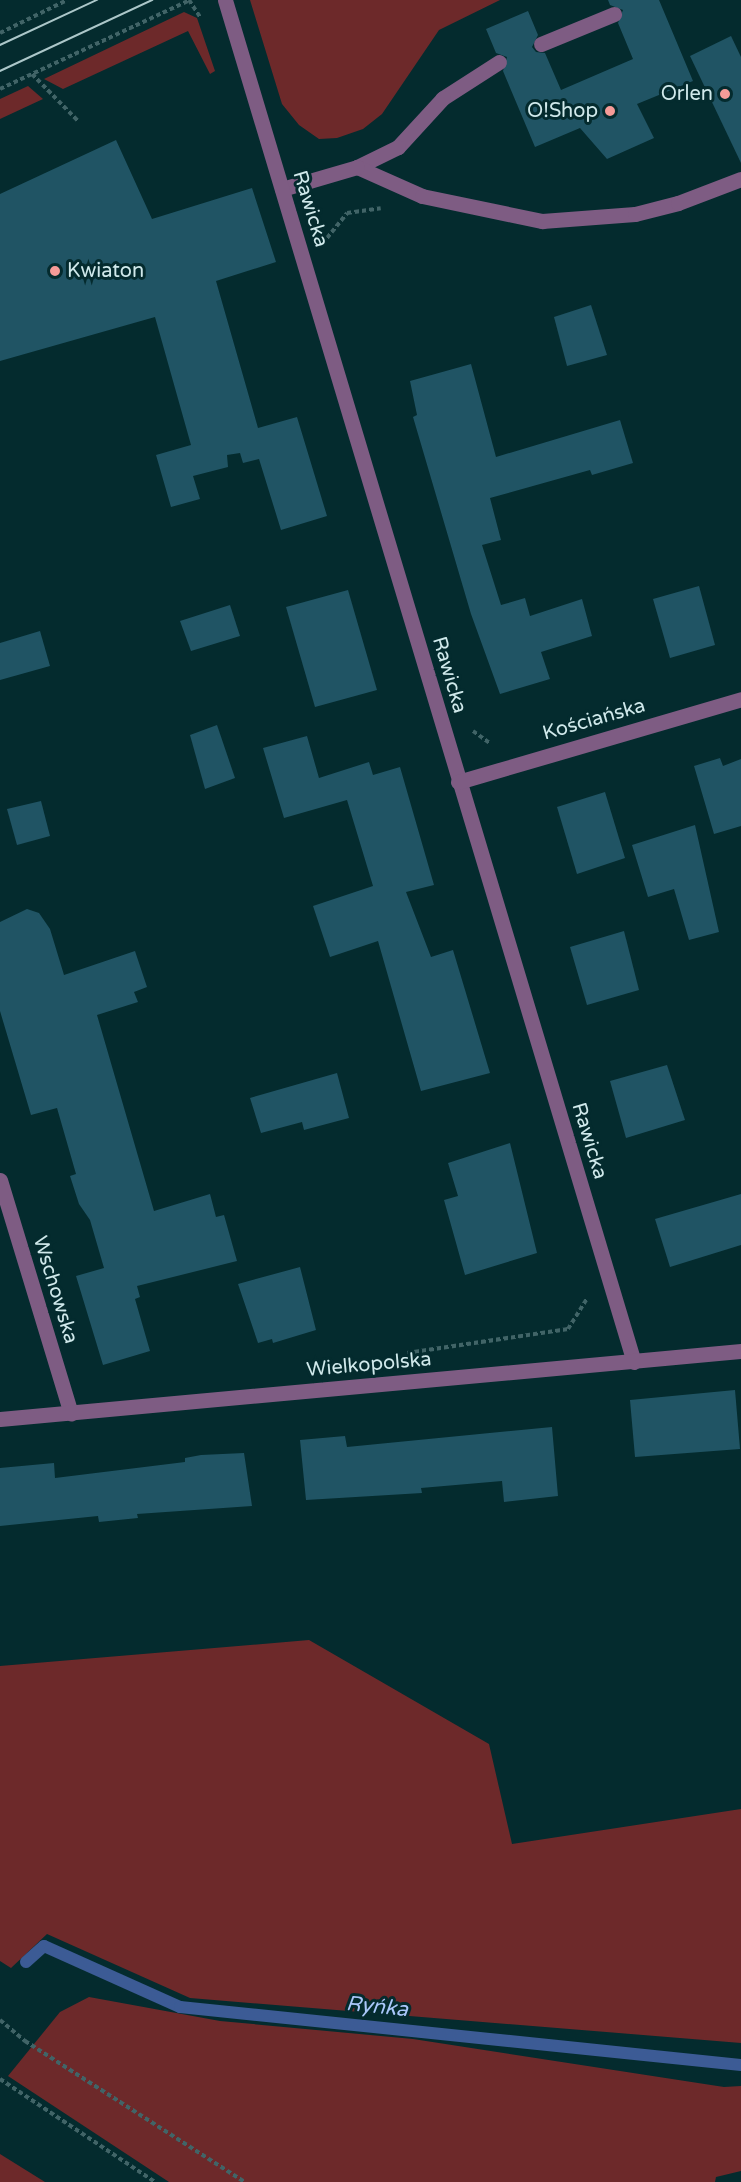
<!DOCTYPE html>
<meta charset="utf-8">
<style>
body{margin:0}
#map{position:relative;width:741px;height:2182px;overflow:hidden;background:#042b2e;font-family:"Varela Round",sans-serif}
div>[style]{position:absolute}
.green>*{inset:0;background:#6d292a}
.stream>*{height:12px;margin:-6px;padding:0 6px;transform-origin:6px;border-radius:6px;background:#3c5b95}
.building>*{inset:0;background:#205464}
.path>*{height:4px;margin-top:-2px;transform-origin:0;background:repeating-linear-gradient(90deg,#416467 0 4.5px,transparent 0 7.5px)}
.service>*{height:15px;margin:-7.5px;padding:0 7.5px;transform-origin:7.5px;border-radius:7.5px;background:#7e5c83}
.minor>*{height:15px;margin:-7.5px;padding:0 7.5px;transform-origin:7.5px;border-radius:7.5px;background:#7e5c83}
.tram>*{height:1.5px;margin:-0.75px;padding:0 0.75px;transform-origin:0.75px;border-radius:0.75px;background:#acc7c9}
.dots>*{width:16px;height:16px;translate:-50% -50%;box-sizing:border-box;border:3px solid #042b2e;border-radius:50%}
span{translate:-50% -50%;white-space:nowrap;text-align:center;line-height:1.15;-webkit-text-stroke:6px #042b2e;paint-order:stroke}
.poi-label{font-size:20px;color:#d0e9eb}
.right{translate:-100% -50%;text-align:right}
.left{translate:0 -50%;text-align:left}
.street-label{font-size:20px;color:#d0e9eb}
.water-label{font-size:21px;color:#aac7fa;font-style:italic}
</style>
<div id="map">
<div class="green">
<div style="clip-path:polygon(250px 0,500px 0,439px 30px,382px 114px,363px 129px,337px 138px,319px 139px,299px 125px,282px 104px)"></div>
<div style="clip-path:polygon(184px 12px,197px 18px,215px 71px,210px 74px,188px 31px,63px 89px,44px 79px)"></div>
<div style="clip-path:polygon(28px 86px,43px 99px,0 119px,0 99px)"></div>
<div style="clip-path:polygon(309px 1640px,489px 1744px,512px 1844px,741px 1809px,741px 2043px,190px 1998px,47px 1934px,11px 1968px,0 1961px,0 1666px)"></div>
<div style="clip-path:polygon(89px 1997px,220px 2021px,413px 2039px,724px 2087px,741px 2086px,741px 2171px,716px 2177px,715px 2182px,169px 2182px,8px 2076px,60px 2012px)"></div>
<div style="clip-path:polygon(0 2154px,45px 2182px,0 2182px)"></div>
</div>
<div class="stream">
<div style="left:26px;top:1962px;width:24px;rotate:-42deg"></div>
<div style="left:44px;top:1946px;width:149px;rotate:24.2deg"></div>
<div style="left:180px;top:2007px;width:564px;rotate:5.9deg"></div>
</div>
<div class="building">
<div style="clip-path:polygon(608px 0,659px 0,693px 81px,637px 104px,654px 138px,607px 159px,580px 128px,535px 147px,503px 71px,507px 57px,496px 53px,486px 29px,528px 11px,538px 35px,532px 47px,536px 52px,545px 53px,561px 90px,633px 59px,618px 23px,623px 10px,610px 5px)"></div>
<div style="clip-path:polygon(731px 36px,741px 57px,741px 163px,690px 56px)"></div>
<div style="clip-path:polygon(116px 140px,152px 219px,252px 188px,276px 262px,216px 281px,258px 428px,297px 417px,327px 516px,281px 530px,259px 459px,243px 463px,240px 453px,227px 455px,228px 467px,193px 476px,200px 499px,171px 507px,156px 455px,191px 445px,155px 317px,0 361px,0 194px)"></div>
<div style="clip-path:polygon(591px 305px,607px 355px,567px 366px,554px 317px)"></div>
<div style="clip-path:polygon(471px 364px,496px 457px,620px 420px,633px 463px,592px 475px,590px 470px,490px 498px,501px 540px,482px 545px,501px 605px,525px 598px,530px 616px,582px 599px,592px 636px,541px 652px,550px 679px,500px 694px,471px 614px,413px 417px,417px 415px,410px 381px)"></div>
<div style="clip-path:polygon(699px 586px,715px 645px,670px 658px,653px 599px)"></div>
<div style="clip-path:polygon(348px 590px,377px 690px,315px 707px,286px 607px)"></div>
<div style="clip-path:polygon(230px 605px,240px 636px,191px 651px,180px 621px)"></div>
<div style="clip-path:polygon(40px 631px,50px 666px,0 680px,0 643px)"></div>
<div style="clip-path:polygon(217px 725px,235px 778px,205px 789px,190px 735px)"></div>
<div style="clip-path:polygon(307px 736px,319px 778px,369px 762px,373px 775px,400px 767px,434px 885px,406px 892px,431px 957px,453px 950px,490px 1073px,421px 1091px,378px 941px,330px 957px,313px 906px,373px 886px,347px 800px,284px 818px,263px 748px)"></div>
<div style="clip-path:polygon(720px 758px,723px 766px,741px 759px,741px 826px,714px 834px,694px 766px)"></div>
<div style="clip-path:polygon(605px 792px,625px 858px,577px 874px,557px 807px)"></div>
<div style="clip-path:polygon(41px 801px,50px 836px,17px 845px,7px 809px)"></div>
<div style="clip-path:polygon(695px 825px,719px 932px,689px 940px,674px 889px,648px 897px,632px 845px)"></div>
<div style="clip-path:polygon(27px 909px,39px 913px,50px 929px,64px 975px,135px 951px,147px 987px,134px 992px,138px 1002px,97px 1015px,154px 1211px,210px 1194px,216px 1217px,224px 1215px,237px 1261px,137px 1286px,140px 1297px,135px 1299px,150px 1351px,103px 1365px,76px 1276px,104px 1268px,90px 1220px,79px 1204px,70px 1176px,76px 1174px,57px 1108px,31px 1115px,0 1011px,0 922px)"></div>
<div style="clip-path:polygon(624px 931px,639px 990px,587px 1005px,570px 947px)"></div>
<div style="clip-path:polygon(667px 1065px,685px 1120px,626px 1138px,610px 1081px)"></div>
<div style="clip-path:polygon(337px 1073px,349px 1118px,304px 1130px,302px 1122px,261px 1133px,250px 1098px)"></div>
<div style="clip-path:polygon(510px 1143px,537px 1253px,465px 1275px,444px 1200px,458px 1196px,448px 1163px)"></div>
<div style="clip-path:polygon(741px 1194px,741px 1245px,670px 1267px,655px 1219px)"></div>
<div style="clip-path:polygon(300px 1267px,316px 1330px,273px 1343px,272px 1339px,258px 1343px,238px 1284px)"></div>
<div style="clip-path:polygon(735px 1390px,740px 1449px,635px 1457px,630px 1400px)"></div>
<div style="clip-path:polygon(552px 1427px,558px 1496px,504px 1502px,502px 1481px,421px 1488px,422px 1493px,306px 1500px,300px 1440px,345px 1436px,347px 1447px)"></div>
<div style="clip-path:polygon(244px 1453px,252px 1506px,137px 1514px,138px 1518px,99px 1522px,98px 1516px,0 1526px,0 1468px,54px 1463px,55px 1478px,185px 1462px,185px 1458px,201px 1455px)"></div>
</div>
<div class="path">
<div style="left:189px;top:0;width:20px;rotate:57deg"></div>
<div style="left:0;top:33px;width:75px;rotate:-26.2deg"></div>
<div style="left:32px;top:74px;width:66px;rotate:45.6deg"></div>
<div style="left:0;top:89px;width:210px;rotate:-25.1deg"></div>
<div style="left:327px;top:238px;width:32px;rotate:-51deg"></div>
<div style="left:347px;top:213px;width:34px;rotate:-8deg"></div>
<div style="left:473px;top:731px;width:22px;rotate:36deg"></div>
<div style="left:407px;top:1353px;width:163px;rotate:-8.5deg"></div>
<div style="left:568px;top:1329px;width:36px;rotate:-58deg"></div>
<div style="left:0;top:2020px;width:33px;rotate:40deg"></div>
<div style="left:25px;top:2041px;width:261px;rotate:32.7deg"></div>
<div style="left:0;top:2079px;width:186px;rotate:33.6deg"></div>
</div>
<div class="service">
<div style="left:541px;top:44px;width:79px;rotate:-22.3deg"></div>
<div style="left:499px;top:62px;width:67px;rotate:147.3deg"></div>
<div style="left:443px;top:98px;width:67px;rotate:132.6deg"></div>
<div style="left:398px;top:147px;width:46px;rotate:154deg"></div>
<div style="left:357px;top:167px;width:71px;rotate:24deg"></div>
<div style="left:422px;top:196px;width:123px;rotate:11.8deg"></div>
<div style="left:542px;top:221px;width:93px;rotate:-4.3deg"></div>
<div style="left:635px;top:214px;width:44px;rotate:-14.3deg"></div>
<div style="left:678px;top:203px;width:67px;rotate:-20.9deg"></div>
<div style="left:282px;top:189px;width:78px;rotate:-16.3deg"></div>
</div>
<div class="minor">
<div style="left:225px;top:0;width:1422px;rotate:73.29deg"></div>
<div style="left:458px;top:782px;width:295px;rotate:-16.3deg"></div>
<div style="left:0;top:1180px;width:244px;rotate:73.1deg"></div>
<div style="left:0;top:1419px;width:744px;rotate:-5.24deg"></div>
</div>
<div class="tram">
<div style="left:0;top:45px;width:107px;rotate:-24.9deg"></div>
<div style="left:0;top:71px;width:168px;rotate:-25deg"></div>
</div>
<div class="dots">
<div style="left:725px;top:94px;background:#f59b98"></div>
<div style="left:610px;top:111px;background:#f59b98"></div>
<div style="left:55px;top:271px;background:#f59b98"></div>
</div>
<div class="poi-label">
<span class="right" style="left:713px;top:94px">Orlen</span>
<span class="right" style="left:598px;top:111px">O!Shop</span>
<span class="left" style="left:67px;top:271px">Kwiaton</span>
</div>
<div class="street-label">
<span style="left:310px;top:209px;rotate:73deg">Rawicka</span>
<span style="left:449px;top:675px;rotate:74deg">Rawicka</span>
<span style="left:594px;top:720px;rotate:-16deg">Kościańska</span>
<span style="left:589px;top:1141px;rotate:73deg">Rawicka</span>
<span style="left:55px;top:1290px;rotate:73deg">Wschowska</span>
<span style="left:369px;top:1365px;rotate:-5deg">Wielkopolska</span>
</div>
<div class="water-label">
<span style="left:377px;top:2007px;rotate:6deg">Ryńka</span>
</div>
</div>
